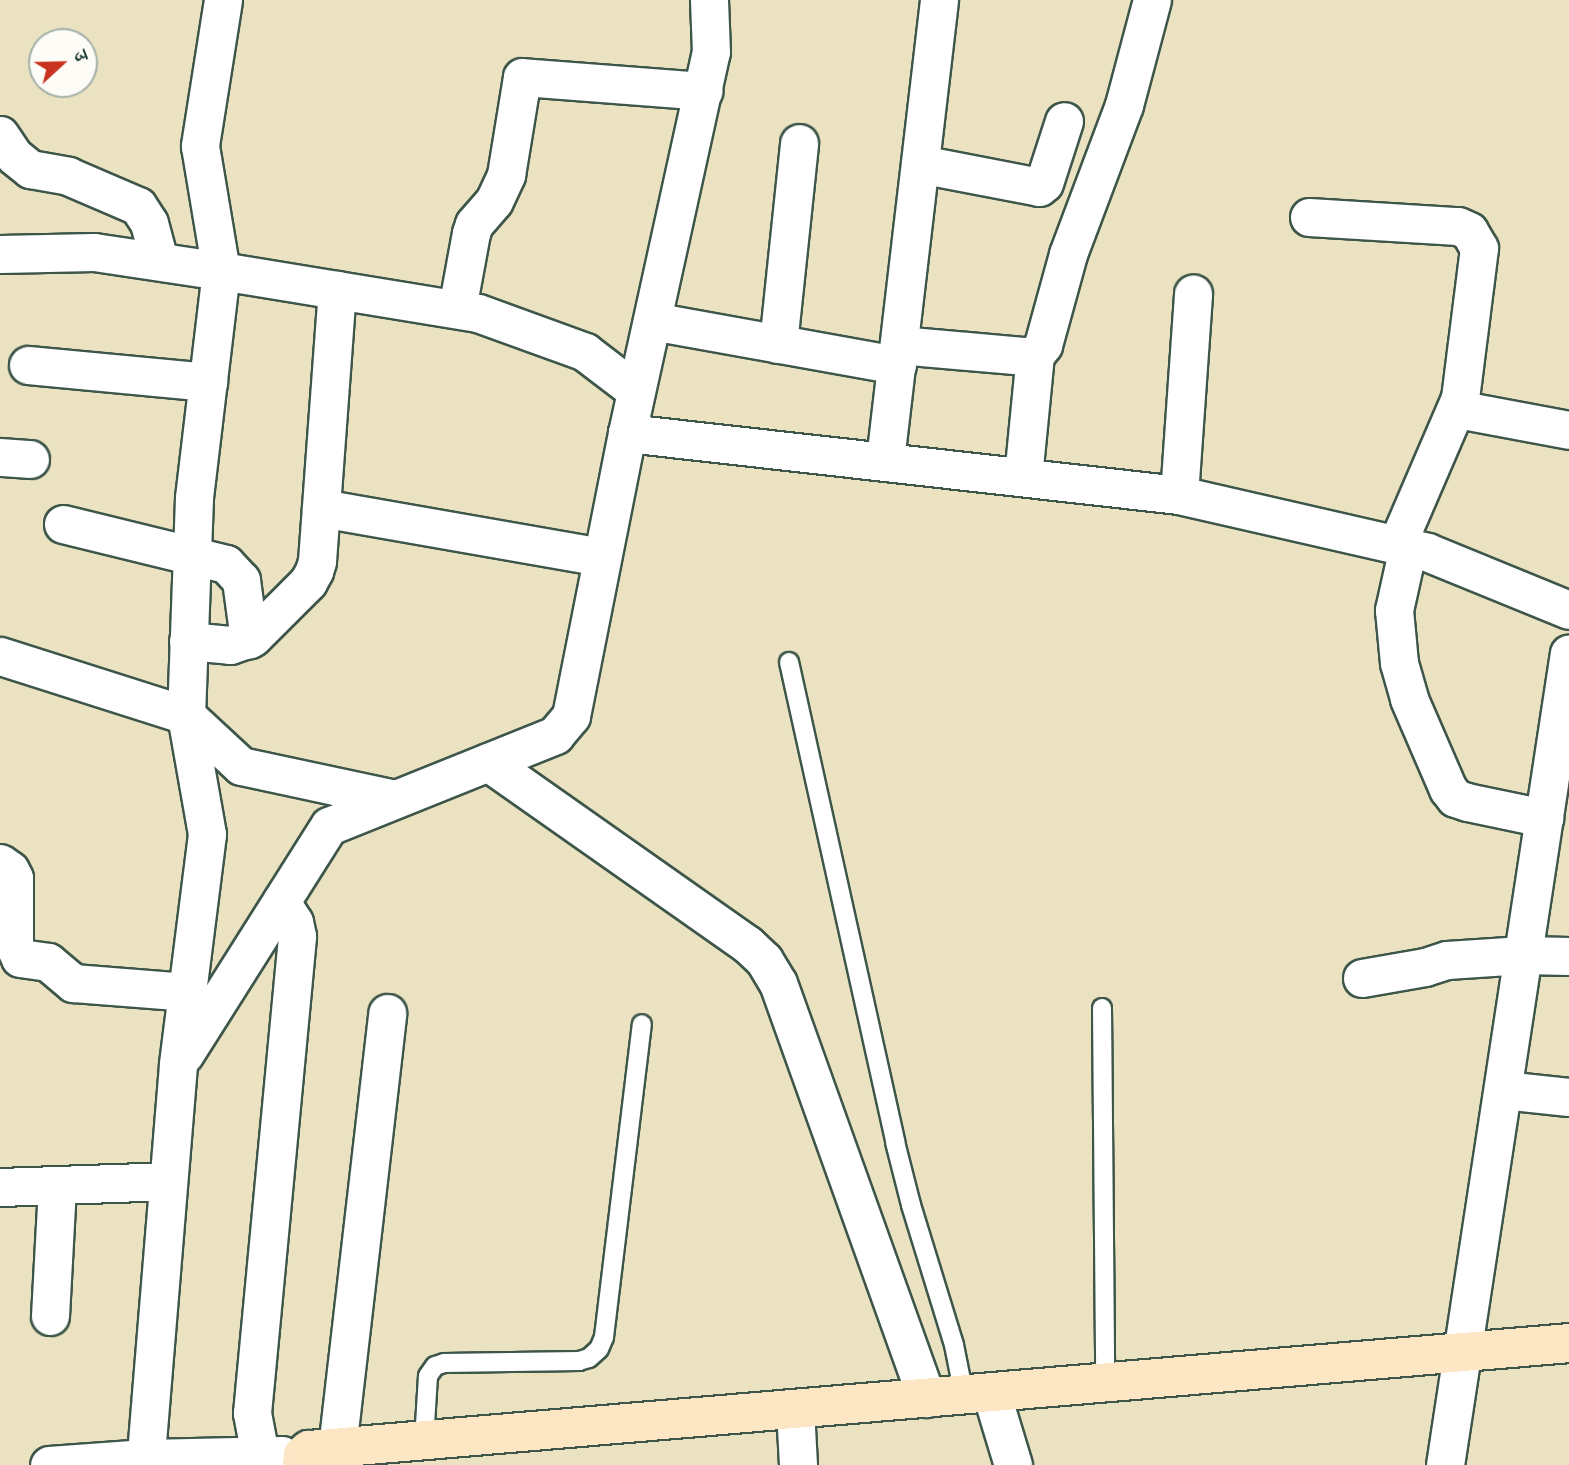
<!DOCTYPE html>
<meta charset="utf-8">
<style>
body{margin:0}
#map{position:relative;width:1569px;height:1465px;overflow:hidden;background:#eae2c0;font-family:"IM FELL Great Primer","Noto Serif Devanagari",serif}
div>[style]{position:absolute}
.roads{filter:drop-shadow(2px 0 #3d5649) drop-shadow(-2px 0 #3d5649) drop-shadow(0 2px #3d5649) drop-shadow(0 -2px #3d5649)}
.lane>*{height:18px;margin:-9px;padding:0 9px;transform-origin:9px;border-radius:9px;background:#fff}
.street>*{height:37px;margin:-18.5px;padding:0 18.5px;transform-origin:18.5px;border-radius:18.5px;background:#fff}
.secondary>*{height:38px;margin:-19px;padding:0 19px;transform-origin:19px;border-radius:19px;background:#fce6c4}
span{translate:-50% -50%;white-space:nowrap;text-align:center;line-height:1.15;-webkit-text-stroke:6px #fdfcf7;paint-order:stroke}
.north{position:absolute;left:28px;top:28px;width:70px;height:70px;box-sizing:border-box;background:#fdfcf7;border:2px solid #a4b0a9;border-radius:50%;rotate:68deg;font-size:19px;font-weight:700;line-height:28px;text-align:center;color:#1f3d34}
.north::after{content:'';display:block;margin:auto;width:24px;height:32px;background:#c8321e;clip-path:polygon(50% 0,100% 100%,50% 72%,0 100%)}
</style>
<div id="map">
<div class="roads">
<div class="lane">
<div style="left:789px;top:662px;width:492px;rotate:77.5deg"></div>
<div style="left:895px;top:1142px;width:65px;rotate:75.7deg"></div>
<div style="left:911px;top:1205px;width:146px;rotate:72.9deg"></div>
<div style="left:954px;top:1345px;width:51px;rotate:78.7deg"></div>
<div style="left:1102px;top:1008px;width:375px;rotate:89.5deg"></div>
<div style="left:424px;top:1441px;width:65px;rotate:-86.5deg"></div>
<div style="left:428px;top:1376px;width:12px;rotate:-55deg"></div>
<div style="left:435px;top:1366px;width:9px;rotate:-18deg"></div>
<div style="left:444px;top:1363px;width:135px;rotate:-0.8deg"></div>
<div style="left:579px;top:1361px;width:10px;rotate:-17deg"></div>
<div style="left:589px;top:1358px;width:13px;rotate:-42deg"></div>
<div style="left:599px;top:1349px;width:13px;rotate:-67deg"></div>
<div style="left:604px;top:1337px;width:315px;rotate:-83.1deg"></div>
</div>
<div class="street">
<div style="left:223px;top:0;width:148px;rotate:99deg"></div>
<div style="left:200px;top:146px;width:127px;rotate:80.5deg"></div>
<div style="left:221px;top:271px;width:260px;rotate:9.3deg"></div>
<div style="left:478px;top:313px;width:114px;rotate:20deg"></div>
<div style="left:585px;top:352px;width:64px;rotate:37.4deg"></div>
<div style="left:0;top:135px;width:25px;rotate:56deg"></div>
<div style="left:14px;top:156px;width:21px;rotate:39deg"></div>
<div style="left:30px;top:169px;width:39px;rotate:10deg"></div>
<div style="left:68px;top:176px;width:76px;rotate:23.2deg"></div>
<div style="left:138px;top:206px;width:20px;rotate:57deg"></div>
<div style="left:149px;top:223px;width:39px;rotate:75deg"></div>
<div style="left:920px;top:164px;width:121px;rotate:10.9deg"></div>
<div style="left:1039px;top:187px;width:6px;rotate:-39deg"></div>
<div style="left:1044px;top:183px;width:65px;rotate:-72.1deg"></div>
<div style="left:1309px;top:217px;width:149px;rotate:3.5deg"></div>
<div style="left:1458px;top:226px;width:12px;rotate:24deg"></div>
<div style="left:1469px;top:231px;width:20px;rotate:60deg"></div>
<div style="left:1479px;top:248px;width:151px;rotate:97.2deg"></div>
<div style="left:1460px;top:398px;width:159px;rotate:113.3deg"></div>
<div style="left:0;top:254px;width:94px;rotate:-1.2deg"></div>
<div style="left:94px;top:252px;width:128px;rotate:8.5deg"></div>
<div style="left:221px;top:271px;width:229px;rotate:96.8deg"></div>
<div style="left:194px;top:498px;width:217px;rotate:92.1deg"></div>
<div style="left:186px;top:715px;width:121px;rotate:80deg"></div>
<div style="left:207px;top:834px;width:233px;rotate:97.2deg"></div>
<div style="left:178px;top:1065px;width:394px;rotate:94.7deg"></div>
<div style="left:457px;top:309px;width:77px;rotate:-79.6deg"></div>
<div style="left:471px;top:233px;width:9px;rotate:-72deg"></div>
<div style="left:474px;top:224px;width:30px;rotate:-49deg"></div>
<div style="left:494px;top:201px;width:29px;rotate:-65deg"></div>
<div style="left:506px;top:175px;width:99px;rotate:-80.7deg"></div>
<div style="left:522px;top:77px;width:182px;rotate:4.4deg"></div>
<div style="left:652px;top:321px;width:249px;rotate:10.2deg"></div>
<div style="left:778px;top:344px;width:202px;rotate:-84deg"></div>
<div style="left:899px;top:345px;width:127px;rotate:5deg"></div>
<div style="left:1026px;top:356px;width:9px;rotate:-6deg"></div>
<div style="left:1035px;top:355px;width:13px;rotate:-51deg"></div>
<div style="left:1043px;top:345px;width:94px;rotate:-74.6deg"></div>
<div style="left:1068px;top:254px;width:159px;rotate:-69.4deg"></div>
<div style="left:1124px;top:105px;width:109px;rotate:-75.1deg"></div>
<div style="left:28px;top:365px;width:181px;rotate:5.4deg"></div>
<div style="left:1457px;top:409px;width:114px;rotate:10.6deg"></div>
<div style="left:627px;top:433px;width:555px;rotate:6.41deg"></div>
<div style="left:1179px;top:495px;width:254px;rotate:12.9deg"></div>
<div style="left:1427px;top:552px;width:153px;rotate:22.2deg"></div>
<div style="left:0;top:457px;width:30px;rotate:4deg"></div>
<div style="left:885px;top:460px;width:463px;rotate:-83.3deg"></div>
<div style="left:1023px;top:477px;width:123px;rotate:-84.4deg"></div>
<div style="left:1179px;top:495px;width:202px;rotate:-86deg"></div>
<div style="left:321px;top:508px;width:285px;rotate:9.9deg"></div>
<div style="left:63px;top:524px;width:168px;rotate:13.8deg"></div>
<div style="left:226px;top:564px;width:22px;rotate:47deg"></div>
<div style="left:241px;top:580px;width:60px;rotate:82.3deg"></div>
<div style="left:1408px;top:547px;width:65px;rotate:102.5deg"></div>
<div style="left:1394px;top:610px;width:53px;rotate:84.6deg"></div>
<div style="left:1399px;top:663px;width:37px;rotate:74deg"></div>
<div style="left:1409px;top:699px;width:98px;rotate:66.6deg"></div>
<div style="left:1448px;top:789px;width:11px;rotate:52deg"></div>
<div style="left:1455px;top:798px;width:13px;rotate:18deg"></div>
<div style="left:1467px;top:802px;width:79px;rotate:11.7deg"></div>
<div style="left:188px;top:641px;width:42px;rotate:5.4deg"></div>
<div style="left:230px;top:645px;width:24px;rotate:-19deg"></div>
<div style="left:253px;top:637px;width:78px;rotate:-45deg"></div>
<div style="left:308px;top:582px;width:13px;rotate:-61deg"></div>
<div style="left:314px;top:571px;width:10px;rotate:-73deg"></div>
<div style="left:317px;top:561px;width:272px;rotate:-85.8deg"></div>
<div style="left:0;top:656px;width:195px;rotate:17.6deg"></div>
<div style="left:186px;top:715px;width:75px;rotate:42.8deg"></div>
<div style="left:241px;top:766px;width:157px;rotate:12.1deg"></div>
<div style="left:488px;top:762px;width:317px;rotate:35.1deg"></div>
<div style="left:747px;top:944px;width:23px;rotate:43deg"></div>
<div style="left:764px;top:960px;width:27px;rotate:59deg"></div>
<div style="left:778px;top:983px;width:441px;rotate:70.3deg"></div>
<div style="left:0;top:863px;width:12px;rotate:35deg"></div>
<div style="left:10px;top:870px;width:9px;rotate:63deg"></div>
<div style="left:14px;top:878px;width:67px;rotate:90deg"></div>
<div style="left:14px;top:945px;width:14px;rotate:65deg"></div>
<div style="left:20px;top:958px;width:28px;rotate:8deg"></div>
<div style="left:48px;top:962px;width:33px;rotate:40deg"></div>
<div style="left:73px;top:983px;width:114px;rotate:4.5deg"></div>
<div style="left:1362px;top:978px;width:64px;rotate:-9.9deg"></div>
<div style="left:1425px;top:967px;width:23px;rotate:-18deg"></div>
<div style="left:1447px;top:960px;width:76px;rotate:-3.8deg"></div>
<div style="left:1523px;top:955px;width:46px;rotate:1.2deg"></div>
<div style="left:184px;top:1055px;width:271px;rotate:-57.7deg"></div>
<div style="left:329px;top:826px;width:244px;rotate:-21.9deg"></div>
<div style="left:555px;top:735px;width:25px;rotate:-50deg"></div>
<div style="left:571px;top:716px;width:288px;rotate:-78.8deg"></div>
<div style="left:627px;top:433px;width:390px;rotate:-77.6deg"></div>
<div style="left:711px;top:52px;width:52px;rotate:-92.2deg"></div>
<div style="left:1503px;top:1090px;width:66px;rotate:6.1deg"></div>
<div style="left:0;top:1187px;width:168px;rotate:-2deg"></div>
<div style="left:50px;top:1316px;width:131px;rotate:-86.9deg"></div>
<div style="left:991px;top:1392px;width:76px;rotate:73.2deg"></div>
<div style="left:795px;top:1409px;width:56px;rotate:86.9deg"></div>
<div style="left:337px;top:1448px;width:438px;rotate:-83.4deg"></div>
<div style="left:260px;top:1455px;width:43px;rotate:-100.8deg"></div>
<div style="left:252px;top:1413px;width:479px;rotate:-84.6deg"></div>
<div style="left:297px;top:936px;width:14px;rotate:-102deg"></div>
<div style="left:294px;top:922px;width:24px;rotate:-123deg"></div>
<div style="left:49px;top:1465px;width:97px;rotate:-4.1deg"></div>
<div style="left:146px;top:1458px;width:136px;rotate:-1.3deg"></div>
<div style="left:1445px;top:1465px;width:821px;rotate:-81.32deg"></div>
</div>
<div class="secondary">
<div style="left:302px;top:1465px;width:10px;rotate:-84deg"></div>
<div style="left:303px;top:1455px;width:8px;rotate:-40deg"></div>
<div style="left:309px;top:1450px;width:1265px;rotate:-4.85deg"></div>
</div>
</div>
<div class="north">उ</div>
</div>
